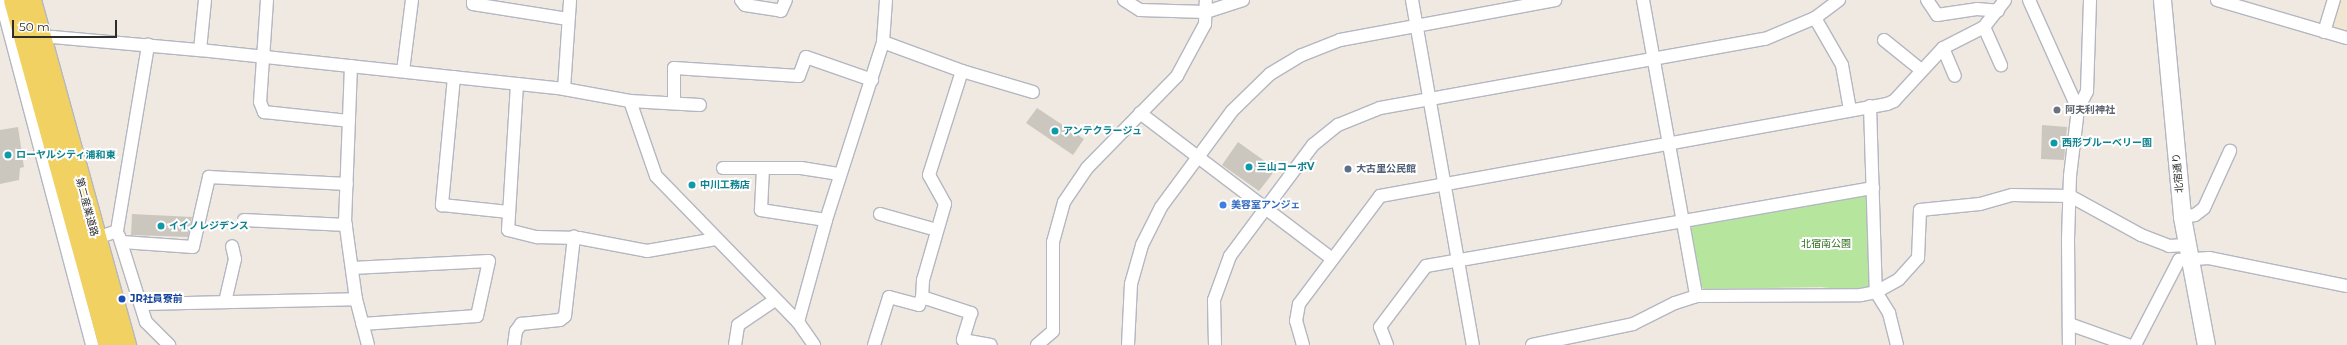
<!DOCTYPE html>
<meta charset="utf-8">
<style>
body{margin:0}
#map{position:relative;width:2347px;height:345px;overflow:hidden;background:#efe9e1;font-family:Montserrat,"Noto Sans JP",sans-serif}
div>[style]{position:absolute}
.education>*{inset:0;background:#f0e6d1}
.green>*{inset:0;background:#b6e59e}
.building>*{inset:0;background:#cbc7bf}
.roads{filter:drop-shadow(1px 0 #b4b7c1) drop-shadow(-1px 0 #b4b7c1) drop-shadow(0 1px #b4b7c1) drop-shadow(0 -1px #b4b7c1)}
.street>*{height:12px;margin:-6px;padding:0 6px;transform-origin:6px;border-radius:6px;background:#fff}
.secondary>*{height:17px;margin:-8.5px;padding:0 8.5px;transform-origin:8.5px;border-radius:8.5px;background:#fff}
.primary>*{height:19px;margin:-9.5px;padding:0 9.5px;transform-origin:9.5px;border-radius:9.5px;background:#f2d163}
.dots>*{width:11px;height:11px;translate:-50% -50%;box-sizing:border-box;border:2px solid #fff;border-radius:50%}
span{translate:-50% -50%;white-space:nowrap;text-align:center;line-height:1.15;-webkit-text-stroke:4px #fff;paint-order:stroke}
.worship-label{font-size:10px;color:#5b616d;font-weight:700}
.left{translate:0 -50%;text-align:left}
.culture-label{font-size:10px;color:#0d838f;font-weight:700}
.service-label{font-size:10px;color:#4e5e75;font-weight:700}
.street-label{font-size:10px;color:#2e2e2e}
.shop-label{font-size:10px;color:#366cbe;font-weight:700}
.park-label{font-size:10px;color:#2c6e1b}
.transit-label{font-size:10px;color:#164399;font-weight:700}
.scale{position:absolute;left:12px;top:20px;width:105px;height:18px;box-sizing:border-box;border:2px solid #2e2e2e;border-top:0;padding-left:5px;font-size:12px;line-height:14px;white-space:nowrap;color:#2e2e2e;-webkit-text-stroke:3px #fff;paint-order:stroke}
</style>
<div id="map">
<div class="education">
<div style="clip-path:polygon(2340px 0,2347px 0,2347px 33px,2330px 29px)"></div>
</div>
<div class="green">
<div style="clip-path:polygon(1868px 193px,1870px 282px,1866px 292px,1821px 287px,1704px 289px,1699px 285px,1690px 231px,1693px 225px)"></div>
</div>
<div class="building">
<div style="clip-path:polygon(1037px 108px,1084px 139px,1073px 155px,1026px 123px)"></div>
<div style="clip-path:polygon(2042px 125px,2067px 127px,2064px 160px,2041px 159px)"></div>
<div style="clip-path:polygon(18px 127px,24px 167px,20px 168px,19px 180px,0 184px,0 130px)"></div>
<div style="clip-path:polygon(1238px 142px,1276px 169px,1259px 191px,1222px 165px)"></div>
<div style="clip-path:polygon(132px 214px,192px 217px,188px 237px,131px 235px)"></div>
</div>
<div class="roads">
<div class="street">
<div style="left:1px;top:0;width:357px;rotate:75.2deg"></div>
<div style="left:267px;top:0;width:102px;rotate:93.9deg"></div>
<div style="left:260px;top:102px;width:11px;rotate:68deg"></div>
<div style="left:264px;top:112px;width:85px;rotate:6deg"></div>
<div style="left:473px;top:0;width:4px;rotate:90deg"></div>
<div style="left:473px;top:4px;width:96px;rotate:9deg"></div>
<div style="left:741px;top:0;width:6px;rotate:51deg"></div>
<div style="left:745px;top:5px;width:36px;rotate:9deg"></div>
<div style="left:781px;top:11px;width:12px;rotate:-66deg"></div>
<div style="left:1124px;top:0;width:19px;rotate:32deg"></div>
<div style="left:1140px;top:10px;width:66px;rotate:1.7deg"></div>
<div style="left:1206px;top:12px;width:39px;rotate:-18deg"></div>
<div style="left:1412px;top:0;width:350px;rotate:80deg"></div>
<div style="left:1643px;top:0;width:301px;rotate:79.8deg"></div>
<div style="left:1927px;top:0;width:18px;rotate:56deg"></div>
<div style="left:1937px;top:15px;width:40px;rotate:-8.5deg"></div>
<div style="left:1977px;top:9px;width:21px;rotate:5deg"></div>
<div style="left:2029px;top:0;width:120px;rotate:65.8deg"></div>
<div style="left:2078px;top:109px;width:67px;rotate:96.8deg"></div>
<div style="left:2070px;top:176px;width:63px;rotate:91.8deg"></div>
<div style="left:2068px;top:239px;width:106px;rotate:89.5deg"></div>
<div style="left:2217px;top:0;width:135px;rotate:16.3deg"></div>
<div style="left:1815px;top:18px;width:54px;rotate:60.1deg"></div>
<div style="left:1842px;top:65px;width:46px;rotate:79.9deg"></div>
<div style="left:1984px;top:27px;width:42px;rotate:65.9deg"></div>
<div style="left:2324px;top:32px;width:34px;rotate:-73deg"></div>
<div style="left:41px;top:39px;width:12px;rotate:-9deg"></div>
<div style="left:53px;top:37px;width:148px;rotate:5.1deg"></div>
<div style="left:200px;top:50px;width:366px;rotate:6.1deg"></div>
<div style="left:564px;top:89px;width:67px;rotate:10.3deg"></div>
<div style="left:630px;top:101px;width:70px;rotate:3.3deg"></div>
<div style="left:1884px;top:40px;width:48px;rotate:39deg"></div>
<div style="left:883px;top:42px;width:84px;rotate:20.2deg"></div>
<div style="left:962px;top:71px;width:74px;rotate:16.5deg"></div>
<div style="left:1943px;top:48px;width:30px;rotate:67deg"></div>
<div style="left:200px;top:50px;width:50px;rotate:-84.3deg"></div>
<div style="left:351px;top:66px;width:154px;rotate:92.2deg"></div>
<div style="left:345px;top:220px;width:80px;rotate:82.1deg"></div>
<div style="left:356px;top:299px;width:48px;rotate:75.4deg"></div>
<div style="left:403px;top:71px;width:72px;rotate:-82.8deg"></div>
<div style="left:962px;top:71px;width:109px;rotate:107.6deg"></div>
<div style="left:929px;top:175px;width:33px;rotate:61deg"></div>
<div style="left:945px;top:204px;width:79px;rotate:106.1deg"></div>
<div style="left:923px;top:280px;width:17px;rotate:93deg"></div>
<div style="left:922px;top:297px;width:52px;rotate:18.1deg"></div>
<div style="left:971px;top:313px;width:28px;rotate:107deg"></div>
<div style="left:963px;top:340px;width:28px;rotate:10deg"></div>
<div style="left:454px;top:77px;width:129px;rotate:95.4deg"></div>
<div style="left:442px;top:205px;width:67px;rotate:6deg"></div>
<div style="left:517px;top:84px;width:146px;rotate:93.5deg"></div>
<div style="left:508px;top:230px;width:30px;rotate:14deg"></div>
<div style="left:537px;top:237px;width:42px;rotate:1.4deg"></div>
<div style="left:579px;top:238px;width:69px;rotate:10.8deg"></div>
<div style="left:647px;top:251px;width:70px;rotate:-9.9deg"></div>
<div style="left:564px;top:89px;width:89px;rotate:-86.1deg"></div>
<div style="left:630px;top:101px;width:79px;rotate:70.9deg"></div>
<div style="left:656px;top:176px;width:204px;rotate:45.8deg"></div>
<div style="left:798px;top:322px;width:28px;rotate:55deg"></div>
<div style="left:674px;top:103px;width:35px;rotate:-90deg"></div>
<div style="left:674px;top:68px;width:125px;rotate:3.7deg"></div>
<div style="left:799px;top:76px;width:20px;rotate:-70deg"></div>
<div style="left:806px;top:57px;width:70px;rotate:19.2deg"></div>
<div style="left:1870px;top:106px;width:186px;rotate:88.2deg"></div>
<div style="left:1876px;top:292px;width:25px;rotate:58deg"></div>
<div style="left:1889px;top:313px;width:33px;rotate:76deg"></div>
<div style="left:2078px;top:109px;width:20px;rotate:-63deg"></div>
<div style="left:2087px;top:91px;width:91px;rotate:-88.1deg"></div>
<div style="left:1140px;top:113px;width:241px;rotate:37.2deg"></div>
<div style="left:723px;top:168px;width:40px"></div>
<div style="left:880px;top:214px;width:59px;rotate:15.7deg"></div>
<div style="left:2182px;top:217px;width:13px;rotate:-9deg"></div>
<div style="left:2195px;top:215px;width:11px;rotate:-38deg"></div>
<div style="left:2204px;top:208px;width:63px;rotate:-65.5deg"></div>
<div style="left:244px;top:220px;width:102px;rotate:2.8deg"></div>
<div style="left:826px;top:220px;width:66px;rotate:-171.3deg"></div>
<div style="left:761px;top:210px;width:42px;rotate:-87.3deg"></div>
<div style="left:763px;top:168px;width:38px"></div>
<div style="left:801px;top:168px;width:39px;rotate:9deg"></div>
<div style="left:119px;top:236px;width:90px;rotate:72.6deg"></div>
<div style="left:146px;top:322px;width:33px;rotate:45deg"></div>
<div style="left:96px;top:238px;width:22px;rotate:-18deg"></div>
<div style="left:117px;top:231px;width:189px;rotate:-80.5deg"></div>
<div style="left:122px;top:242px;width:71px;rotate:4deg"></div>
<div style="left:193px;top:247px;width:72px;rotate:-77.1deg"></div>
<div style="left:209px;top:177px;width:138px;rotate:2.9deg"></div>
<div style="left:352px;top:268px;width:137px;rotate:-2.9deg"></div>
<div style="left:489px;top:261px;width:56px;rotate:102.3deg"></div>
<div style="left:477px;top:316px;width:115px;rotate:176deg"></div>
<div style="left:225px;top:302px;width:44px;rotate:-76.9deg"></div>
<div style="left:235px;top:259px;width:13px;rotate:-103deg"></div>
<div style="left:142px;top:304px;width:214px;rotate:-1.3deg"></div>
<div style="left:798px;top:322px;width:106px;rotate:-74.6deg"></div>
<div style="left:826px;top:220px;width:187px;rotate:-72.2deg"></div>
<div style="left:883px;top:42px;width:42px;rotate:-85.9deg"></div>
<div style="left:2069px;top:324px;width:63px;rotate:19.6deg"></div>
<div style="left:514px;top:345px;width:14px;rotate:-82deg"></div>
<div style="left:516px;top:331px;width:9px;rotate:-54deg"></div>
<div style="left:521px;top:324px;width:39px;rotate:-6deg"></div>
<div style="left:560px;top:320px;width:6px;rotate:-39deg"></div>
<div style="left:565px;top:316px;width:80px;rotate:-83.5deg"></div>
<div style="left:735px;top:345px;width:20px;rotate:-81deg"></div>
<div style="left:738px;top:325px;width:45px;rotate:-34deg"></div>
<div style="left:874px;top:345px;width:50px;rotate:-72.6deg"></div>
<div style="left:889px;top:297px;width:31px;rotate:15deg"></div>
<div style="left:919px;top:305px;width:9px;rotate:-69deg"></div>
<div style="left:1037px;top:345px;width:21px;rotate:-41deg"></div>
<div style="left:1053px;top:331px;width:89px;rotate:-90deg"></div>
<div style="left:1053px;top:242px;width:41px;rotate:-74.6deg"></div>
<div style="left:1064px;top:202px;width:41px;rotate:-55.9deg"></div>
<div style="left:1087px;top:168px;width:129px;rotate:-45.6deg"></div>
<div style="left:1177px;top:76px;width:59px;rotate:-61.7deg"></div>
<div style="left:1205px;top:24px;width:24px;rotate:-88deg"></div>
<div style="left:1128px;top:345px;width:61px;rotate:-87.2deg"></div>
<div style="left:1131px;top:284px;width:41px;rotate:-74.2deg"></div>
<div style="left:1142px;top:245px;width:42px;rotate:-63.4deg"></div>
<div style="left:1161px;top:207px;width:119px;rotate:-53.5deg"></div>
<div style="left:1232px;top:111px;width:53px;rotate:-44.2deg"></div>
<div style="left:1270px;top:74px;width:37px;rotate:-31deg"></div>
<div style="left:1302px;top:55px;width:41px;rotate:-21.5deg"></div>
<div style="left:1340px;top:40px;width:219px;rotate:-10.5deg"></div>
<div style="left:1215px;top:345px;width:45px;rotate:-91.3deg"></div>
<div style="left:1214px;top:300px;width:47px;rotate:-70deg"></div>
<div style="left:1230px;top:256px;width:139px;rotate:-53.2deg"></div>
<div style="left:1313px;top:145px;width:32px;rotate:-39deg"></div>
<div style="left:1338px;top:125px;width:45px;rotate:-22deg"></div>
<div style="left:1380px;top:108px;width:391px;rotate:-10.2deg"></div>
<div style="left:1765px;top:39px;width:54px;rotate:-22.8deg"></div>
<div style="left:1815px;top:18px;width:30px;rotate:-37deg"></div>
<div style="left:1303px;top:345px;width:25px;rotate:-106deg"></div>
<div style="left:1296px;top:321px;width:17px;rotate:-80deg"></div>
<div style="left:1299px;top:304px;width:135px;rotate:-53.1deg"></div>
<div style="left:1380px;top:196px;width:515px;rotate:-10.28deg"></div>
<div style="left:1887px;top:104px;width:8px;rotate:-23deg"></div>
<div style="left:1894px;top:101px;width:72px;rotate:-47.2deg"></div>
<div style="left:1943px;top:48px;width:46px;rotate:-27.1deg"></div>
<div style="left:1984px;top:27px;width:34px;rotate:-52deg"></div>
<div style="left:1387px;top:345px;width:19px;rotate:-111deg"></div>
<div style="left:1380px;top:327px;width:76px;rotate:-53deg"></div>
<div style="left:1426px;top:266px;width:454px;rotate:-9.9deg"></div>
<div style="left:1532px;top:345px;width:103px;rotate:-11.7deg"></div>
<div style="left:1633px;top:324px;width:47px;rotate:-26.6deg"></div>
<div style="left:1675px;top:303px;width:22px;rotate:-18deg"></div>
<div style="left:1696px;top:296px;width:165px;rotate:-0.3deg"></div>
<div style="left:1861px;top:295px;width:15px;rotate:-11deg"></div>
<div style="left:1876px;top:292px;width:26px;rotate:-29deg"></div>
<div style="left:1899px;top:279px;width:28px;rotate:-48deg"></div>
<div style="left:1918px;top:258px;width:48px;rotate:-87.6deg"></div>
<div style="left:1920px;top:210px;width:60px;rotate:-5.7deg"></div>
<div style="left:1980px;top:204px;width:33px;rotate:-16deg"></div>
<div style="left:2012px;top:195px;width:58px;rotate:1deg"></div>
<div style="left:2070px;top:196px;width:81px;rotate:28.8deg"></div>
<div style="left:2141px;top:235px;width:30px;rotate:21deg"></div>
<div style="left:2169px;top:246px;width:17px;rotate:-3deg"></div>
<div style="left:2135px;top:345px;width:96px;rotate:-62.6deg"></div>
<div style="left:2179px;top:260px;width:30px;rotate:-4deg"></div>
<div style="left:2209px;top:258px;width:141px;rotate:11.5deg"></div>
</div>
<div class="secondary">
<div style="left:2162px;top:0;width:218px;rotate:84.7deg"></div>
<div style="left:2182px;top:217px;width:130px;rotate:79.4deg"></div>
</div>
<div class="primary">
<div style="left:13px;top:0;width:358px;rotate:74.6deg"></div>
<div style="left:31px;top:0;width:358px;rotate:74.6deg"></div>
</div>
</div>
<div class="dots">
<div style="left:2057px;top:110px;background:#6b7280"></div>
<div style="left:1055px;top:131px;background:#0f9aa8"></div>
<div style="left:2054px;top:143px;background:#0f9aa8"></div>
<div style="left:8px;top:155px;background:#0f9aa8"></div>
<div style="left:1249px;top:167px;background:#0f9aa8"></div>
<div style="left:1348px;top:169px;background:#5c6f8a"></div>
<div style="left:692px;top:185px;background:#0f9aa8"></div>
<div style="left:1223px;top:205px;background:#3f7fe0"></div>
<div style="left:161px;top:226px;background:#0f9aa8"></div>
<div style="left:122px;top:299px;background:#1a4fb4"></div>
</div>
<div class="worship-label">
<span class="left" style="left:2065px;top:110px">阿夫利神社</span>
</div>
<div class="culture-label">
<span class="left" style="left:1063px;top:131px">アンテクラージュ</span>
<span class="left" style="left:2062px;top:143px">西形ブルーベリー園</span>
<span class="left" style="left:16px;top:155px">ローヤルシティ浦和東</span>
<span class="left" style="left:1257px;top:167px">三山コーポV</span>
<span class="left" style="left:700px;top:185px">中川工務店</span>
<span class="left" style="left:169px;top:226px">イイノレジデンス</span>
</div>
<div class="service-label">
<span class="left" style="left:1356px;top:169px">大古里公民館</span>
</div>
<div class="street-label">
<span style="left:2178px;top:173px;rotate:-95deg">北宿通り</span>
<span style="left:87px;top:207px;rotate:75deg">第二産業道路</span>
</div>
<div class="shop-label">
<span class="left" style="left:1231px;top:205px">美容室アンジェ</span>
</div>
<div class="park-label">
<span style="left:1826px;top:244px">北宿南公園</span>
</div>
<div class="transit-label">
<span class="left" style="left:130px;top:299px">JR社員寮前</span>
</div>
<div class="scale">50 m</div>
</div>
